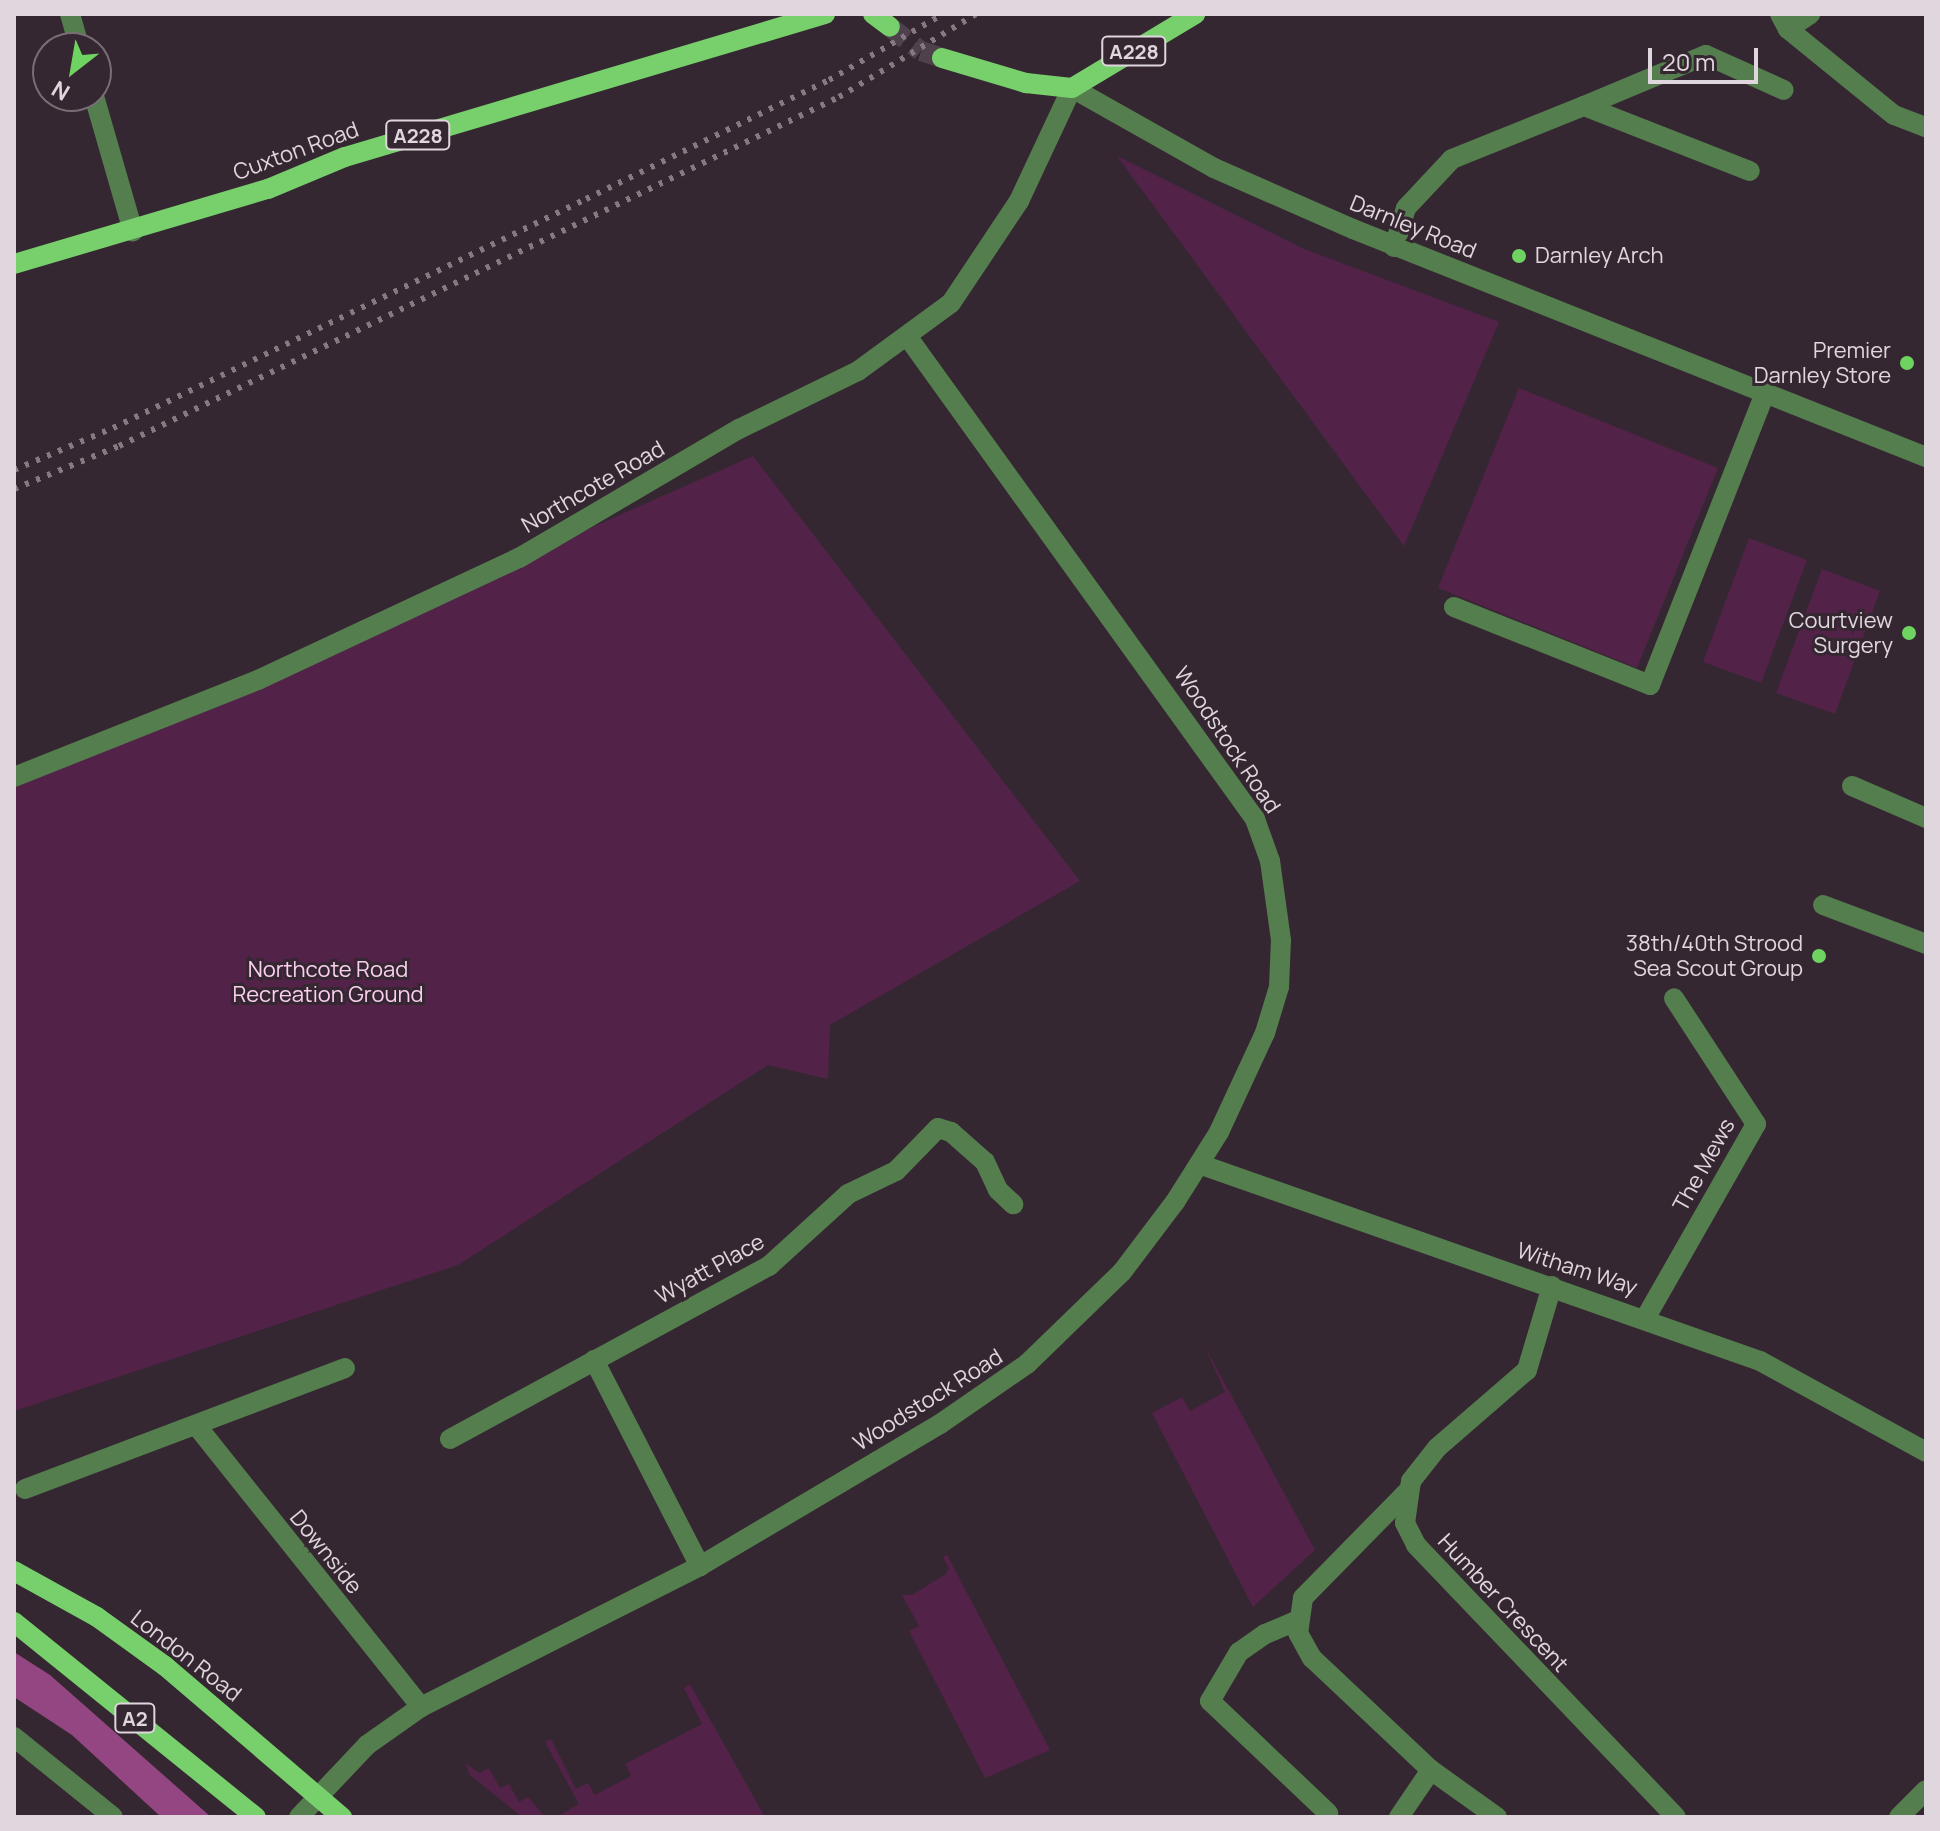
<!DOCTYPE html>
<style>
body{margin:0}
#map{position:relative;width:1940px;height:1831px;overflow:hidden;background:#352731;font-family:Manrope,sans-serif}
div>[style]{position:absolute}
.green>*{inset:0;background:#532249}
.forest>*{inset:0;background:#934682}
.major-tunnel>*{height:20px;margin-top:-10px;transform-origin:0;background:repeating-linear-gradient(90deg,#4f414b 0 20px,transparent 0 30px)}
.minor>*{height:20px;margin:-10px;padding:0 10px;transform-origin:10px;border-radius:10px;background:#557e4f}
.major>*{height:20px;margin:-10px;padding:0 10px;transform-origin:10px;border-radius:10px;background:#78d06c}
.rail>*{height:6px;margin-top:-3px;transform-origin:0;background:repeating-linear-gradient(90deg,#867982 0 4px,transparent 0 12px)}
.dots>*{width:22px;height:22px;translate:-50% -50%;box-sizing:border-box;border:4px solid #352731;border-radius:50%}
span{translate:-50% -50%;white-space:nowrap;text-align:center;line-height:1.15;-webkit-text-stroke:6px #352731;paint-order:stroke}
.shield-label span{padding:2px 6px;background:#352731;border:2px solid;border-radius:6px;-webkit-text-stroke-width:0}
.shield-label{font-size:20px;color:#e0d6dd;font-weight:700}
.street-label{font-size:22px;color:#e0d6dd}
.poi-label{font-size:22px;color:#e0d6dd}
.left{translate:0 -50%;text-align:left}
.right{translate:-100% -50%;text-align:right}
.park-label{font-size:22px;color:#fbcfee}
.frame{position:absolute;inset:0;border:16px solid #e0d6dd;pointer-events:none}
.north{position:absolute;left:32px;top:32px;width:80px;height:80px;box-sizing:border-box;background:#352731;border:2px solid #796d76;border-radius:50%;rotate:211deg;font-size:22px;font-weight:700;line-height:32px;text-align:center;color:#e0d6dd}
.north::after{content:'';display:block;margin:auto;width:28px;height:36px;background:#6ed360;clip-path:polygon(50% 0,100% 100%,50% 72%,0 100%)}
.scale{position:absolute;left:1648px;top:48px;width:110px;height:36px;box-sizing:border-box;border:4px solid #e0d6dd;border-top:0;padding-left:10px;font-size:24px;line-height:28px;white-space:nowrap;color:#e0d6dd;-webkit-text-stroke:6px #352731;paint-order:stroke}
</style>
<div id="map">
<div class="green">
<div style="clip-path:polygon(1117px 156px,1304px 249px,1499px 322px,1404px 546px)"></div>
<div style="clip-path:polygon(1519px 388px,1718px 468px,1637px 668px,1438px 588px)"></div>
<div style="clip-path:polygon(753px 456px,1080px 881px,830px 1025px,828px 1079px,768px 1065px,458px 1265px,14px 1411px,14px 783px)"></div>
<div style="clip-path:polygon(1749px 538px,1807px 560px,1761px 683px,1703px 662px)"></div>
<div style="clip-path:polygon(1822px 569px,1880px 591px,1835px 714px,1776px 693px)"></div>
<div style="clip-path:polygon(1204px 1345px,1315px 1550px,1253px 1607px,1152px 1413px,1182px 1397px,1190px 1411px,1225px 1392px)"></div>
<div style="clip-path:polygon(947px 1555px,1050px 1750px,985px 1778px,909px 1631px,919px 1626px,902px 1595px,912px 1595px,946px 1574px,949px 1569px,943px 1557px)"></div>
<div style="clip-path:polygon(690px 1684px,765px 1817px,556px 1817px,579px 1804px,545px 1742px,551px 1739px,576px 1789px,588px 1783px,595px 1795px,631px 1776px,625px 1764px,702px 1724px,684px 1688px)"></div>
<div style="clip-path:polygon(465px 1763px,479px 1773px,489px 1768px,500px 1788px,509px 1784px,519px 1802px,528px 1797px,545px 1817px,522px 1817px,470px 1775px)"></div>
</div>
<div class="forest">
<div style="clip-path:polygon(14px 1652px,50px 1675px,211px 1817px,161px 1817px,72px 1735px,14px 1697px)"></div>
</div>
<div class="major-tunnel">
<div style="left:890px;top:27px;width:39px;rotate:38deg"></div>
<div style="left:921px;top:51px;width:22px;rotate:18deg"></div>
</div>
<div class="minor">
<div style="left:70px;top:14px;width:35px;rotate:74deg"></div>
<div style="left:1780px;top:14px;width:17px;rotate:62deg"></div>
<div style="left:1788px;top:29px;width:136px;rotate:39.1deg"></div>
<div style="left:1894px;top:115px;width:34px;rotate:21deg"></div>
<div style="left:1788px;top:29px;width:27px;rotate:-34deg"></div>
<div style="left:94px;top:96px;width:141px;rotate:73.9deg"></div>
<div style="left:1584px;top:106px;width:132px;rotate:-22.7deg"></div>
<div style="left:1706px;top:55px;width:85px;rotate:24.2deg"></div>
<div style="left:1394px;top:247px;width:41px;rotate:-72.9deg"></div>
<div style="left:1406px;top:208px;width:67px;rotate:-46.8deg"></div>
<div style="left:1452px;top:159px;width:142px;rotate:-21.9deg"></div>
<div style="left:1584px;top:106px;width:178px;rotate:21.4deg"></div>
<div style="left:1454px;top:607px;width:211px;rotate:21.7deg"></div>
<div style="left:1650px;top:685px;width:311px;rotate:-68.5deg"></div>
<div style="left:14px;top:777px;width:263px;rotate:-21.7deg"></div>
<div style="left:258px;top:680px;width:288px;rotate:-25.1deg"></div>
<div style="left:519px;top:558px;width:255px;rotate:-30.4deg"></div>
<div style="left:739px;top:429px;width:132px;rotate:-26deg"></div>
<div style="left:858px;top:371px;width:115px;rotate:-36.2deg"></div>
<div style="left:951px;top:303px;width:123px;rotate:-56.3deg"></div>
<div style="left:1019px;top:201px;width:125px;rotate:-64.9deg"></div>
<div style="left:1072px;top:88px;width:163px;rotate:29.4deg"></div>
<div style="left:1214px;top:168px;width:152px;rotate:23.7deg"></div>
<div style="left:1353px;top:229px;width:617px;rotate:21.7deg"></div>
<div style="left:1852px;top:786px;width:81px;rotate:23.4deg"></div>
<div style="left:1823px;top:905px;width:110px;rotate:20.7deg"></div>
<div style="left:1199px;top:1164px;width:595px;rotate:19.35deg"></div>
<div style="left:1760px;top:1361px;width:189px;rotate:28.7deg"></div>
<div style="left:1552px;top:1286px;width:88px;rotate:106.6deg"></div>
<div style="left:1527px;top:1370px;width:119px;rotate:139.1deg"></div>
<div style="left:1437px;top:1448px;width:42px;rotate:128.2deg"></div>
<div style="left:1411px;top:1481px;width:42px;rotate:98.1deg"></div>
<div style="left:1405px;top:1523px;width:25px;rotate:63deg"></div>
<div style="left:1416px;top:1545px;width:376px;rotate:46.3deg"></div>
<div style="left:1646px;top:1317px;width:222px;rotate:-60.3deg"></div>
<div style="left:1756px;top:1124px;width:150px;rotate:-123.1deg"></div>
<div style="left:594px;top:1360px;width:232px;rotate:62.8deg"></div>
<div style="left:196px;top:1425px;width:361px;rotate:51.4deg"></div>
<div style="left:450px;top:1439px;width:363px;rotate:-28.5deg"></div>
<div style="left:769px;top:1266px;width:107px;rotate:-42.3deg"></div>
<div style="left:848px;top:1194px;width:53px;rotate:-25.6deg"></div>
<div style="left:896px;top:1171px;width:60px;rotate:-45.7deg"></div>
<div style="left:938px;top:1128px;width:14px;rotate:17deg"></div>
<div style="left:951px;top:1132px;width:45px;rotate:41.4deg"></div>
<div style="left:985px;top:1162px;width:31px;rotate:65deg"></div>
<div style="left:998px;top:1190px;width:21px;rotate:43deg"></div>
<div style="left:25px;top:1489px;width:342px;rotate:-20.7deg"></div>
<div style="left:1408px;top:1491px;width:150px;rotate:134.5deg"></div>
<div style="left:1303px;top:1598px;width:35px;rotate:98deg"></div>
<div style="left:1298px;top:1633px;width:29px;rotate:61deg"></div>
<div style="left:1312px;top:1658px;width:163px;rotate:43.3deg"></div>
<div style="left:1431px;top:1770px;width:81px;rotate:35.5deg"></div>
<div style="left:1296px;top:1621px;width:34px;rotate:157deg"></div>
<div style="left:1265px;top:1634px;width:32px;rotate:145deg"></div>
<div style="left:1239px;top:1652px;width:57px;rotate:120.6deg"></div>
<div style="left:1210px;top:1701px;width:163px;rotate:43.5deg"></div>
<div style="left:14px;top:1737px;width:127px;rotate:38.9deg"></div>
<div style="left:299px;top:1817px;width:99px;rotate:-46.6deg"></div>
<div style="left:367px;top:1745px;width:66px;rotate:-35.1deg"></div>
<div style="left:421px;top:1707px;width:313px;rotate:-26.8deg"></div>
<div style="left:700px;top:1566px;width:279px;rotate:-30.6deg"></div>
<div style="left:940px;top:1424px;width:106px;rotate:-34.6deg"></div>
<div style="left:1027px;top:1364px;width:132px;rotate:-44.1deg"></div>
<div style="left:1122px;top:1272px;width:88px;rotate:-52.9deg"></div>
<div style="left:1175px;top:1202px;width:83px;rotate:-57.8deg"></div>
<div style="left:1219px;top:1132px;width:109px;rotate:-65.1deg"></div>
<div style="left:1265px;top:1033px;width:48px;rotate:-73.1deg"></div>
<div style="left:1279px;top:987px;width:47px;rotate:-87.6deg"></div>
<div style="left:1281px;top:940px;width:80px;rotate:-97.9deg"></div>
<div style="left:1270px;top:861px;width:45px;rotate:-109.7deg"></div>
<div style="left:1255px;top:819px;width:595px;rotate:-125.77deg"></div>
<div style="left:1399px;top:1817px;width:57px;rotate:-55.8deg"></div>
<div style="left:1899px;top:1817px;width:38px;rotate:-45deg"></div>
</div>
<div class="major">
<div style="left:873px;top:14px;width:21px;rotate:37deg"></div>
<div style="left:942px;top:58px;width:88px;rotate:16.6deg"></div>
<div style="left:1026px;top:83px;width:46px;rotate:6.2deg"></div>
<div style="left:1072px;top:88px;width:144px;rotate:-31deg"></div>
<div style="left:14px;top:264px;width:265px;rotate:-16.5deg"></div>
<div style="left:268px;top:189px;width:83px;rotate:-22.6deg"></div>
<div style="left:345px;top:157px;width:501px;rotate:-16.59deg"></div>
<div style="left:14px;top:1571px;width:95px;rotate:29deg"></div>
<div style="left:97px;top:1617px;width:84px;rotate:35.8deg"></div>
<div style="left:165px;top:1666px;width:233px;rotate:40.5deg"></div>
<div style="left:14px;top:1622px;width:311px;rotate:38.9deg"></div>
</div>
<div class="rail">
<div style="left:14px;top:470px;width:108px;rotate:-23deg"></div>
<div style="left:113px;top:428px;width:526px;rotate:-25.83deg"></div>
<div style="left:586px;top:199px;width:271px;rotate:-26.1deg"></div>
<div style="left:829px;top:80px;width:132px;rotate:-30.1deg"></div>
<div style="left:14px;top:489px;width:113px;rotate:-22.3deg"></div>
<div style="left:119px;top:446px;width:800px;rotate:-25.86deg"></div>
<div style="left:839px;top:97px;width:160px;rotate:-31.2deg"></div>
</div>
<div class="dots">
<div style="left:1519px;top:256px;background:#6ed360"></div>
<div style="left:1907px;top:363px;background:#6ed360"></div>
<div style="left:1909px;top:633px;background:#6ed360"></div>
<div style="left:1819px;top:956px;background:#6ed360"></div>
</div>
<div class="shield-label">
<span style="left:1134px;top:51px">A228</span>
<span style="left:418px;top:135px">A228</span>
<span style="left:135px;top:1718px">A2</span>
</div>
<div class="street-label">
<span style="left:296px;top:151px;rotate:-20deg">Cuxton Road</span>
<span style="left:1413px;top:227px;rotate:22deg">Darnley Road</span>
<span style="left:593px;top:487px;rotate:-30deg">Northcote Road</span>
<span style="left:1227px;top:740px;rotate:56deg">Woodstock Road</span>
<span style="left:1704px;top:1165px;rotate:-61deg">The Mews</span>
<span style="left:710px;top:1269px;rotate:-29deg">Wyatt Place</span>
<span style="left:1577px;top:1269px;rotate:18deg">Witham Way</span>
<span style="left:928px;top:1400px;rotate:-32deg">Woodstock Road</span>
<span style="left:326px;top:1552px;rotate:51deg">Downside</span>
<span style="left:1503px;top:1603px;rotate:47deg">Humber Crescent</span>
<span style="left:186px;top:1656px;rotate:38deg">London Road</span>
</div>
<div class="poi-label">
<span class="left" style="left:1535px;top:256px">Darnley Arch</span>
<span class="right" style="left:1891px;top:363px">Premier<br>Darnley Store</span>
<span class="right" style="left:1893px;top:633px">Courtview<br>Surgery</span>
<span class="right" style="left:1803px;top:956px">38th/40th Strood<br>Sea Scout Group</span>
</div>
<div class="park-label">
<span style="left:328px;top:982px">Northcote Road<br>Recreation Ground</span>
</div>
<div class="frame"></div>
<div class="north">N</div>
<div class="scale">20 m</div>
</div>
